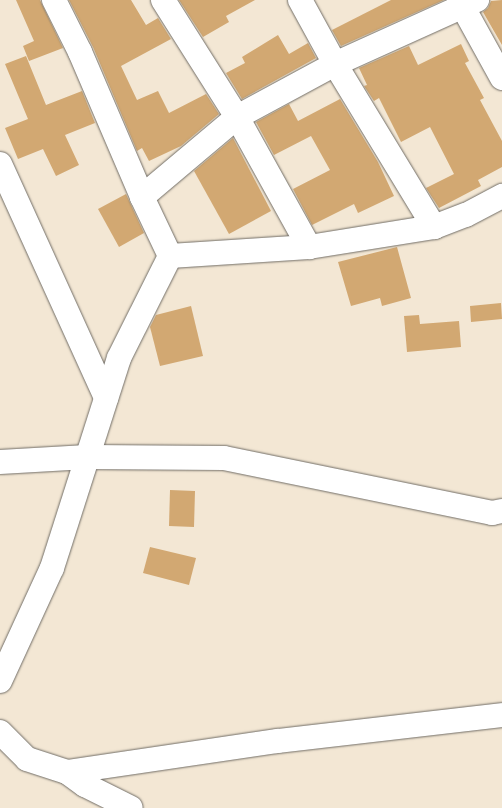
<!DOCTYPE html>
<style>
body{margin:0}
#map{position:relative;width:502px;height:808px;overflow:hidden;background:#f3e7d4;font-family:Kalam,sans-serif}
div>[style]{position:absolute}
.building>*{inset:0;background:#d2a872}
.roads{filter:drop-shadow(0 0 1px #716d66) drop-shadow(0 0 1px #716d66)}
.street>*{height:24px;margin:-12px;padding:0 12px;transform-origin:12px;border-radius:12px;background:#fff}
span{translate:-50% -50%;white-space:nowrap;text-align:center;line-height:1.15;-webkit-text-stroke:4.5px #f6f6f2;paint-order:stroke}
</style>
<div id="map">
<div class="building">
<i style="clip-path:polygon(16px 0,40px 0,63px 48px,29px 61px,23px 46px,34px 41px)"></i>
<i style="clip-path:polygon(69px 0,131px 0,146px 25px,158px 18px,171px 39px,121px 66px,137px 100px,158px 91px,169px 113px,206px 94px,219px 114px,181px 146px,149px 161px,142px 148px,137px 151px,93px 47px)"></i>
<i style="clip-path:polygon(179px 0,255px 0,226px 16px,229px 22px,203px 37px)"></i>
<i style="clip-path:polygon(391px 0,444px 0,341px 46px,332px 30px)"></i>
<i style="clip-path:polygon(502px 0,502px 45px,483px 12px,488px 8px,491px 1px)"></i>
<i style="clip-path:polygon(278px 35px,289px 54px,308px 43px,316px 58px,242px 99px,226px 73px,245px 63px,242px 57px)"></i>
<i style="clip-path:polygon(461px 44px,469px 61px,465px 63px,484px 98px,480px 100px,502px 141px,502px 167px,478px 180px,481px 186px,439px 208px,426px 188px,454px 174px,430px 127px,401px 142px,379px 98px,374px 101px,364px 86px,367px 85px,359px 68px,409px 46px,418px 65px)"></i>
<i style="clip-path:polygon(26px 56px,46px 105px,82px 91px,95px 123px,65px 135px,79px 165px,56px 176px,43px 149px,18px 159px,5px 128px,28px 119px,5px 64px)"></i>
<i style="clip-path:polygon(340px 99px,378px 162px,394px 196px,358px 213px,354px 204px,312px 225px,293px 189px,330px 170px,311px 136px,274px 155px,256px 122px,289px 104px,298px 121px)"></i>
<i style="clip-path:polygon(233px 138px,271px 211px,229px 234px,194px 171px)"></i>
<i style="clip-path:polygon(126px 194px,144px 233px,119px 247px,98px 209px)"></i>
<i style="clip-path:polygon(397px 247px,411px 298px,382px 306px,380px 298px,351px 306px,338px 262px)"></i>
<i style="clip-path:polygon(501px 303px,502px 319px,471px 322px,470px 306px)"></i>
<i style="clip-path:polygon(191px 306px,203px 356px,160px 366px,150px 327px,156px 315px)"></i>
<i style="clip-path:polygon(419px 315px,420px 324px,459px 321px,461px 347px,407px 352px,404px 316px)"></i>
<i style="clip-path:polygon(170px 490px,195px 491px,194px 527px,169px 526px)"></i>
<i style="clip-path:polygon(150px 547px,196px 558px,189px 585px,143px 573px)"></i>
</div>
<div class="roads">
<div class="street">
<i style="left:54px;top:0;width:58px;rotate:63.4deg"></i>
<i style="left:80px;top:52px;width:158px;rotate:66.8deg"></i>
<i style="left:142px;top:197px;width:65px;rotate:64.6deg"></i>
<i style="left:163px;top:0;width:138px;rotate:57.7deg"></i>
<i style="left:237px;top:117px;width:149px;rotate:61deg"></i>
<i style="left:300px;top:0;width:73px;rotate:61.3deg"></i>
<i style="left:335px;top:64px;width:191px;rotate:58.7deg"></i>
<i style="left:459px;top:0;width:89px;rotate:61.1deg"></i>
<i style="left:0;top:164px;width:257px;rotate:65.6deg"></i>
<i style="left:142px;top:197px;width:124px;rotate:-40.1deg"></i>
<i style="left:237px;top:117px;width:111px;rotate:-28.4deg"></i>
<i style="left:335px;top:64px;width:156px;rotate:-24.3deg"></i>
<i style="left:170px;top:256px;width:139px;rotate:-3.7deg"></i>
<i style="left:309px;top:247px;width:127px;rotate:-9.1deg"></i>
<i style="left:434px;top:227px;width:34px;rotate:-21deg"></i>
<i style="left:466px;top:215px;width:41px;rotate:-27.8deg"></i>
<i style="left:0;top:462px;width:87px;rotate:-3.3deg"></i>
<i style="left:87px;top:457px;width:137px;rotate:0.4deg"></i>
<i style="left:224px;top:458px;width:274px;rotate:11.6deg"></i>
<i style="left:492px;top:513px;width:10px;rotate:-11deg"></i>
<i style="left:0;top:681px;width:124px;rotate:-65.3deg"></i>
<i style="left:52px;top:568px;width:220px;rotate:-72.3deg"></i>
<i style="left:119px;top:358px;width:114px;rotate:-63.4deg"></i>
<i style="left:0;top:732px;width:38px;rotate:45deg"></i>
<i style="left:27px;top:759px;width:42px;rotate:18deg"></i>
<i style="left:67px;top:772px;width:213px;rotate:-8.4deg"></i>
<i style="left:278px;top:741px;width:226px;rotate:-6.6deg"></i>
<i style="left:67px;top:772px;width:22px;rotate:36deg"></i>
<i style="left:85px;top:785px;width:51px;rotate:26.6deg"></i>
</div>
</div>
</div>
